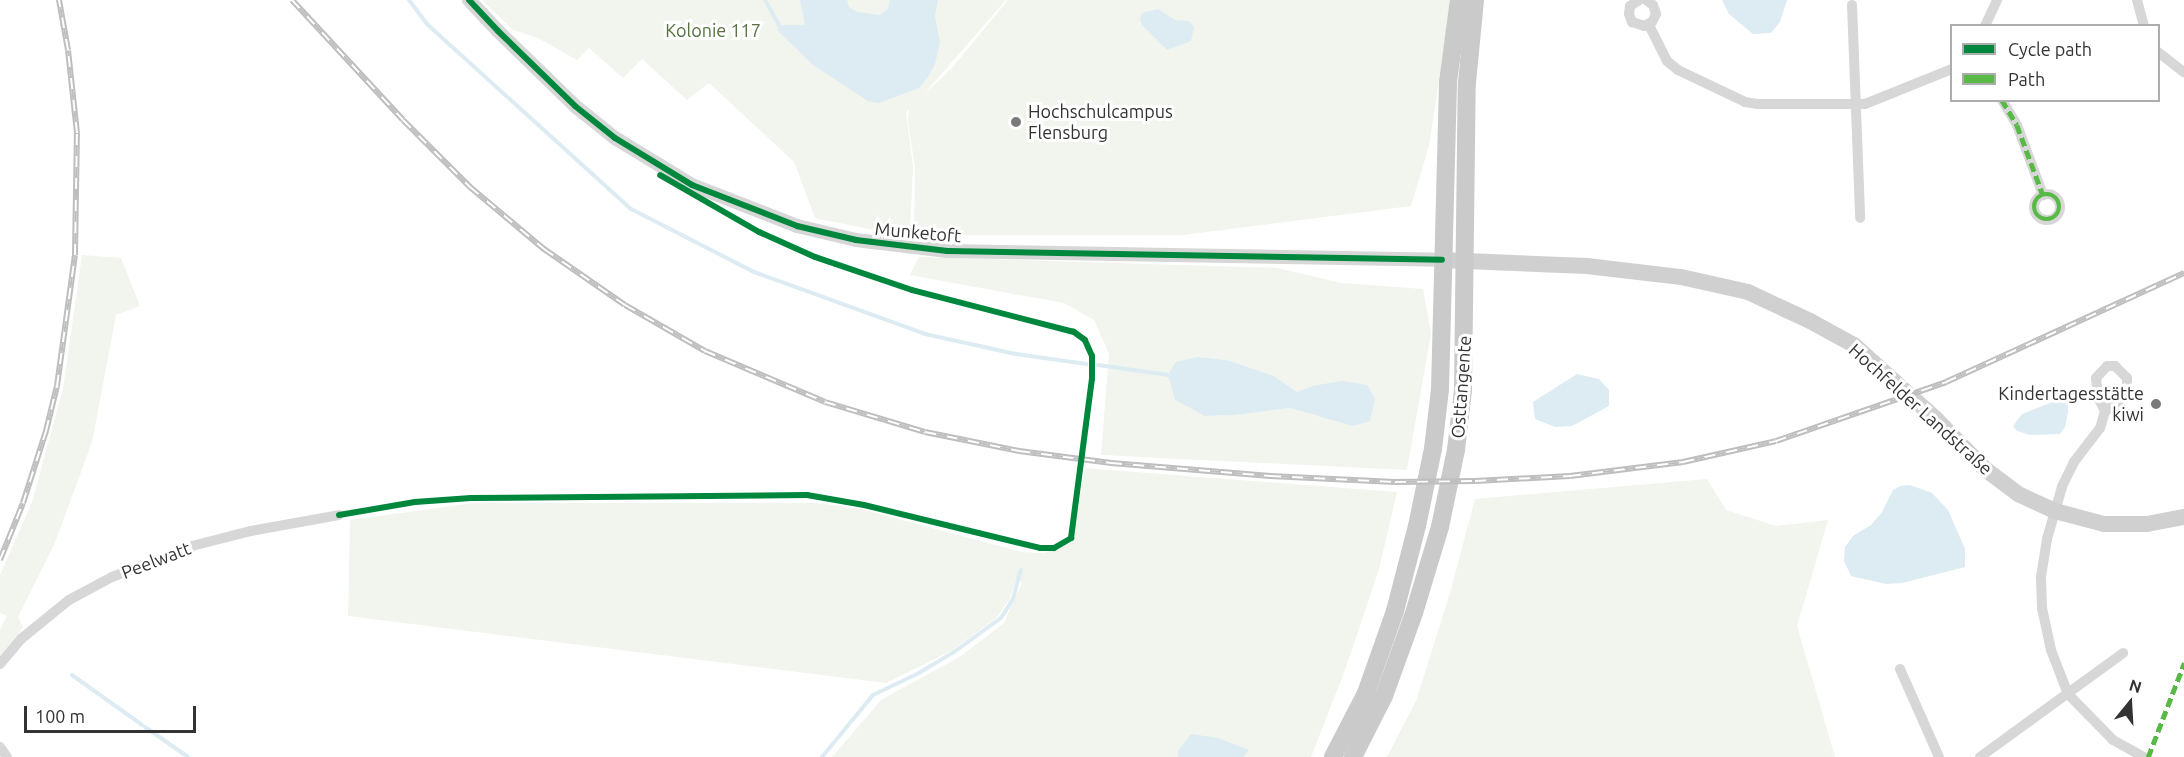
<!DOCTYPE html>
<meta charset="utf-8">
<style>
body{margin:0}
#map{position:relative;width:2184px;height:757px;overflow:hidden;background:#fff;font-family:Ubuntu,sans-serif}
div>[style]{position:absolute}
.green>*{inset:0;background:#f1f5ed}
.water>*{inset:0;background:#ddebf3}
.stream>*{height:4px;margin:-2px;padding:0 2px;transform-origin:2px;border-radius:2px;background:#ddebf3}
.minor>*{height:10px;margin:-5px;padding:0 5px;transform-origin:5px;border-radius:5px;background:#d7d7d7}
.minor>.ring{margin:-5px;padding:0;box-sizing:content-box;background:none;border:10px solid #d7d7d7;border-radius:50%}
.tertiary>*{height:14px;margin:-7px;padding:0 7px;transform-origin:7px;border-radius:7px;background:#d7d7d7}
.secondary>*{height:16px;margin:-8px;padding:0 8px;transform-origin:8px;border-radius:8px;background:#d0d0d0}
.primary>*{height:18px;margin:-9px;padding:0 9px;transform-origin:9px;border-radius:9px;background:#cacaca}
.rail>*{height:6px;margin-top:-3px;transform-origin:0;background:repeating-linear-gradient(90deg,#fff 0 11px,#bebebe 0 22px);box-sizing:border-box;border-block:2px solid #bebebe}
.quiet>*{height:4.5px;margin-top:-2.25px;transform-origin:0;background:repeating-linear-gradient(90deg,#58b947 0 9px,transparent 0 13.5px)}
.quiet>.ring{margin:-2.25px;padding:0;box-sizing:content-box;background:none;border:4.5px solid #58b947;border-radius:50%}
.cycleway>*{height:6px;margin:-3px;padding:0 3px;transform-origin:3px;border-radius:3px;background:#00873e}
.dots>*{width:16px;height:16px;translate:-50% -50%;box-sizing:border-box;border:3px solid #fff;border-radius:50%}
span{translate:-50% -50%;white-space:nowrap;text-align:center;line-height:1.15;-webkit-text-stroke:6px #fff;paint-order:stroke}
.park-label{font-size:18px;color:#56703f}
.poi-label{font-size:18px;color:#333}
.left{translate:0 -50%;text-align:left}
.right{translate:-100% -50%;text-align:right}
.street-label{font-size:18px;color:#333}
.legend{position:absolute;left:1950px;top:24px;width:210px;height:78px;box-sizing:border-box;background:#fff;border:2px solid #adadad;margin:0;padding:8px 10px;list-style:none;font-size:18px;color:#333}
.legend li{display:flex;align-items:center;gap:12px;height:30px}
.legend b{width:30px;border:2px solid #adadad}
.north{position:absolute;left:2100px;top:673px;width:60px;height:60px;-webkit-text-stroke:4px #fff;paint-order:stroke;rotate:18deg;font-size:16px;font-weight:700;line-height:24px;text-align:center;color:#333}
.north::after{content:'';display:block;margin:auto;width:21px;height:27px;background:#333;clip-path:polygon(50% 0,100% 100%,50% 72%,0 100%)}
.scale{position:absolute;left:24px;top:706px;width:172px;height:27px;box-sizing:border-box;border:3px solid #333;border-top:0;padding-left:8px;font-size:18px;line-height:21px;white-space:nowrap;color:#333;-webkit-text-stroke:4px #fff;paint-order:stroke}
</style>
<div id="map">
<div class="green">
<i style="clip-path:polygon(482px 0,1006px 0,924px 94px,952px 68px,1008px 0,1451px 0,1429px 146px,1411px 206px,1183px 235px,957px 235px,918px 230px,914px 228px,915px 168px,908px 122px,909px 109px,906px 113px,913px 167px,910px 230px,885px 232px,815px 218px,794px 162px,709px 83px,687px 100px,642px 59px,623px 78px,589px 48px,577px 60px,538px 38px,513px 30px)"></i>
<i style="clip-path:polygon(82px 255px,121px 258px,140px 306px,116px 315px,92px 442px,54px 545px,18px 617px,23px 628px,0 656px,0 630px,7px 616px,0 613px,0 575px,32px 502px,63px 389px)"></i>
<i style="clip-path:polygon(evenodd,919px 257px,1277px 268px,1341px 283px,1423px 289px,1431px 333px,1407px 470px,1101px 455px,1109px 354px,1094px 320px,1064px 303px,910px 275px,919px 257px,1198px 357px,1227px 360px,1274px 376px,1297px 392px,1312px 386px,1320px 417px,1290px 408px,1236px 415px,1205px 416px,1198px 357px)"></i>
<i style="clip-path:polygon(1085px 468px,1397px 492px,1379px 569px,1345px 670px,1311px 757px,832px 757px,881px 700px,961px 656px,1004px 623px,1022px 582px,1016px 580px,1009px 600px,996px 618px,951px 651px,886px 683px,348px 616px,350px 520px,474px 503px,817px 503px,861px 509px,1022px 552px,1044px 553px,1072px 542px)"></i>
<i style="clip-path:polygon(1707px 479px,1726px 510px,1776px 526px,1828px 520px,1797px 626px,1835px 757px,1387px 757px,1416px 701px,1450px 593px,1475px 499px)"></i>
</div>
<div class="water">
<i style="clip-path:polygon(800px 0,847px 0,849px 7px,857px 12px,880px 15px,888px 9px,890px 0,938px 0,935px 16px,940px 42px,935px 64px,928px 77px,919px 88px,879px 103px,868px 101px,813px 65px,777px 30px,783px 25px,805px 25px)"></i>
<i style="clip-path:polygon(1722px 0,1787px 0,1780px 22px,1771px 33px,1753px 34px,1729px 14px)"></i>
<i style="clip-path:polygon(1158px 9px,1175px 20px,1189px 21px,1194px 27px,1191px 41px,1167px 50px,1142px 25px,1140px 19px,1142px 13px)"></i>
<i style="clip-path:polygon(1198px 357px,1227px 360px,1274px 376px,1297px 392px,1312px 386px,1342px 381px,1367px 385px,1375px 398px,1370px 421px,1353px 426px,1290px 408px,1236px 415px,1205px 416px,1175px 400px,1168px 375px,1176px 362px)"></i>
<i style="clip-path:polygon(1577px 374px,1599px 379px,1609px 390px,1609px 406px,1572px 426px,1555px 427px,1535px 419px,1533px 402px)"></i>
<i style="clip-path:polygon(2063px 398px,2068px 403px,2068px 412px,2065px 427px,2060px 434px,2030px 435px,2017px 431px,2013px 426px,2022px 414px)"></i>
<i style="clip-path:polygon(1910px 485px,1932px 493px,1948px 510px,1965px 549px,1965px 567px,1902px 583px,1886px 584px,1851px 576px,1844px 561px,1845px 547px,1853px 536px,1871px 525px,1882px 512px,1893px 490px,1900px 486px)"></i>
<i style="clip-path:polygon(1191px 734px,1218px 738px,1249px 750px,1243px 757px,1178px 757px,1178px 751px)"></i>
</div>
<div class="stream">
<i style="left:409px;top:0;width:31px;rotate:53deg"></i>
<i style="left:428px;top:25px;width:274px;rotate:42.2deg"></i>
<i style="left:631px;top:209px;width:138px;rotate:27.1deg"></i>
<i style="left:754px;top:272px;width:182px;rotate:19.9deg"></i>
<i style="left:925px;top:334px;width:93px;rotate:12.4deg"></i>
<i style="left:1016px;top:354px;width:71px;rotate:8.1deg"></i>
<i style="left:765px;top:0;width:31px;rotate:61deg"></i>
<i style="left:1098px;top:365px;width:71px;rotate:8.1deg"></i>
<i style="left:72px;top:675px;width:86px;rotate:35.5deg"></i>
<i style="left:145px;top:727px;width:52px;rotate:34.9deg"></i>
<i style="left:822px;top:757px;width:80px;rotate:-50.6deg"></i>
<i style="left:873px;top:695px;width:51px;rotate:-25.6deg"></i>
<i style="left:919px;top:673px;width:41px;rotate:-31deg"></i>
<i style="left:954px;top:652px;width:58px;rotate:-35.9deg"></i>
<i style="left:1001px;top:618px;width:22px;rotate:-58deg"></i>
<i style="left:1013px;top:599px;width:30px;rotate:-75deg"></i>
</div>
<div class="minor">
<i style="left:1639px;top:0;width:11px;rotate:146deg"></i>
<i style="left:1630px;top:6px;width:8px;rotate:97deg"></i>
<i style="left:1629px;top:14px;width:9px;rotate:69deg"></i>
<i style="left:1632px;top:22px;width:13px;rotate:18deg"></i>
<i style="left:1644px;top:26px;width:9px;rotate:-27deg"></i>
<i style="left:1652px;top:22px;width:9px;rotate:-63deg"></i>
<i style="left:1656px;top:14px;width:9px;rotate:-108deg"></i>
<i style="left:1653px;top:5px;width:9px;rotate:-144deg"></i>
<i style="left:2137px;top:0;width:27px;rotate:75deg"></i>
<i style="left:1852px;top:5px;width:213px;rotate:87.8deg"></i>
<i style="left:1649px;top:25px;width:40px;rotate:63.4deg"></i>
<i style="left:1667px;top:61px;width:14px;rotate:39deg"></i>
<i style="left:1678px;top:70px;width:74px;rotate:25.5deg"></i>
<i style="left:1745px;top:102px;width:12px;rotate:9deg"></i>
<i style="left:1757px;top:104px;width:108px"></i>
<i style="left:1865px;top:104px;width:94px;rotate:-21.9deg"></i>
<i style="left:1985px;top:26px;width:29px;rotate:-65deg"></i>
<i style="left:2158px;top:52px;width:33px;rotate:38deg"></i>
<i style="left:2002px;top:100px;width:29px;rotate:59deg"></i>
<i style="left:2017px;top:125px;width:75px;rotate:69.6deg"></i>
<i class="ring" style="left:2034px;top:194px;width:16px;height:16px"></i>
<i style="left:2105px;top:411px;width:16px;rotate:-117deg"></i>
<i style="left:2098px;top:397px;width:19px;rotate:-96deg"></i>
<i style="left:2096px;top:378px;width:16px;rotate:-47deg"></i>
<i style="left:2107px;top:366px;width:8px"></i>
<i style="left:2115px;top:366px;width:17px;rotate:45deg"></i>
<i style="left:2127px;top:378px;width:7px;rotate:90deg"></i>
<i style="left:2127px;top:385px;width:18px;rotate:117deg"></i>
<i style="left:2119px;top:401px;width:17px;rotate:144deg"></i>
<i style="left:2105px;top:411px;width:18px;rotate:106deg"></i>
<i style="left:2100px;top:428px;width:43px;rotate:127.4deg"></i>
<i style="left:2074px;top:462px;width:28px;rotate:116deg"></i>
<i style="left:2062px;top:487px;width:54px;rotate:106.1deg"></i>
<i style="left:2047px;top:539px;width:39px;rotate:99deg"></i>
<i style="left:2041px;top:578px;width:30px;rotate:88deg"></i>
<i style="left:2042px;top:608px;width:43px;rotate:77.9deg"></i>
<i style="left:2051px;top:650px;width:47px;rotate:68.9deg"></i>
<i style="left:2068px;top:694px;width:64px;rotate:45.6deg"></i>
<i style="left:2113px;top:740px;width:35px;rotate:29deg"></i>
<i style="left:0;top:664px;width:33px;rotate:-50deg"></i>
<i style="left:21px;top:639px;width:62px;rotate:-39.1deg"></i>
<i style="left:69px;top:600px;width:49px;rotate:-28.1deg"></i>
<i style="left:112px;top:577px;width:86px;rotate:-21.2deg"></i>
<i style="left:192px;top:546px;width:61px;rotate:-14.3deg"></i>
<i style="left:251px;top:531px;width:89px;rotate:-10.3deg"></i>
<i style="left:1900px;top:669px;width:96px;rotate:66.1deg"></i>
<i style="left:0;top:747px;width:12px;rotate:55deg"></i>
<i style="left:1980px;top:757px;width:177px;rotate:-36deg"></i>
</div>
<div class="tertiary">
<i style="left:469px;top:0;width:42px;rotate:46.9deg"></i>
<i style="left:498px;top:31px;width:107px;rotate:44.2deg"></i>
<i style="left:575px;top:106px;width:51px;rotate:38.7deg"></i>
<i style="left:615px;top:138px;width:90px;rotate:31.4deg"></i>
<i style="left:692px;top:185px;width:113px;rotate:21.3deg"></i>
<i style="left:797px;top:226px;width:61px;rotate:13.3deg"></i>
<i style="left:856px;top:240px;width:92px;rotate:6.9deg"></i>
<i style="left:947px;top:251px;width:495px;rotate:1deg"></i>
</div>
<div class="secondary">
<i style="left:1442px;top:260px;width:145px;rotate:2.4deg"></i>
<i style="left:1587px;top:266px;width:95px;rotate:6.7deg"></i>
<i style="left:1681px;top:277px;width:69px;rotate:12.6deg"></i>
<i style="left:1748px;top:292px;width:68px;rotate:25.1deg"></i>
<i style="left:1810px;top:321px;width:50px;rotate:28.6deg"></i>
<i style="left:1854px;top:345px;width:110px;rotate:42.1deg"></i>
<i style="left:1936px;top:419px;width:70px;rotate:45.6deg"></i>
<i style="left:1985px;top:469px;width:41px;rotate:37.1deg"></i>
<i style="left:2018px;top:494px;width:41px;rotate:24.7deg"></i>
<i style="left:2055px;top:511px;width:51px;rotate:14.9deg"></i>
<i style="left:2104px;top:524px;width:43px"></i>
<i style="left:2147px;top:524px;width:38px;rotate:-11deg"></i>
</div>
<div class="primary">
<i style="left:1333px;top:757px;width:72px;rotate:-62.7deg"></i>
<i style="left:1366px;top:693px;width:87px;rotate:-70.5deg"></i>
<i style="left:1395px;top:611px;width:88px;rotate:-75.5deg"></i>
<i style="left:1417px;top:526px;width:79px;rotate:-78.3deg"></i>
<i style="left:1433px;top:449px;width:60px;rotate:-83.3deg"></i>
<i style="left:1440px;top:389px;width:307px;rotate:-88.5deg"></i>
<i style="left:1448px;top:82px;width:83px;rotate:-82.4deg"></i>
<i style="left:1353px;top:757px;width:68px;rotate:-63.1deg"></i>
<i style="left:1384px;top:696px;width:88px;rotate:-70.1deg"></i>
<i style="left:1414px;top:613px;width:90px;rotate:-73.2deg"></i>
<i style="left:1440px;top:527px;width:79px;rotate:-78.3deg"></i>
<i style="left:1456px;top:450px;width:60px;rotate:-83.3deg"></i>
<i style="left:1463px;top:390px;width:307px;rotate:-89.3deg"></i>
<i style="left:1467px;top:83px;width:83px;rotate:-84.5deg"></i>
</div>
<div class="rail">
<i style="left:292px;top:0;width:163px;rotate:47.2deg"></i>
<i style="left:403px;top:120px;width:95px;rotate:45deg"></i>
<i style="left:470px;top:187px;width:97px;rotate:40deg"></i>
<i style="left:544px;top:249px;width:98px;rotate:34.7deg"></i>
<i style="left:625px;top:305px;width:92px;rotate:29.9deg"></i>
<i style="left:705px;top:351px;width:130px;rotate:23deg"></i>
<i style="left:825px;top:402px;width:104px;rotate:16.7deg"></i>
<i style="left:925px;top:432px;width:96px;rotate:11.4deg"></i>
<i style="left:1019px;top:451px;width:93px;rotate:7.4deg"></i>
<i style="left:1111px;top:463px;width:160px;rotate:4.7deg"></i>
<i style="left:1270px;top:476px;width:125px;rotate:2.7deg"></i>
<i style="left:1395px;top:482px;width:80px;rotate:-0.7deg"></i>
<i style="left:1475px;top:481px;width:95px;rotate:-3deg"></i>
<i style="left:1570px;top:476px;width:114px;rotate:-7.1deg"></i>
<i style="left:1683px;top:462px;width:95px;rotate:-12.7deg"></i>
<i style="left:1776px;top:441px;width:180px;rotate:-19.1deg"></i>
<i style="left:1946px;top:382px;width:262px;rotate:-24.6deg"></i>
<i style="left:0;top:560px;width:61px;rotate:-68deg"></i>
<i style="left:23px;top:503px;width:76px;rotate:-72.3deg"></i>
<i style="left:46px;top:431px;width:46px;rotate:-76.3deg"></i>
<i style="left:57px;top:386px;width:132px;rotate:-82.2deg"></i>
<i style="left:75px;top:255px;width:122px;rotate:-89.1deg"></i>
<i style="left:77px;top:133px;width:83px;rotate:-96.2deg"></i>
<i style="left:68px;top:50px;width:51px;rotate:-100.2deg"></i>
</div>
<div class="quiet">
<i style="left:2002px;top:100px;width:29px;rotate:59deg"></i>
<i style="left:2017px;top:125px;width:75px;rotate:69.6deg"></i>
<i class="ring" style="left:2034px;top:194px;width:21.5px;height:21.5px"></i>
<i style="left:2148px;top:757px;width:101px;rotate:-69deg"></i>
</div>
<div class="cycleway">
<i style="left:469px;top:0;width:42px;rotate:46.9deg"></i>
<i style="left:498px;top:31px;width:107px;rotate:44.2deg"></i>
<i style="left:575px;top:106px;width:51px;rotate:38.7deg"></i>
<i style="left:615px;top:138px;width:90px;rotate:31.4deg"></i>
<i style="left:692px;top:185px;width:113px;rotate:21.3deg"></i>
<i style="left:797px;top:226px;width:61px;rotate:13.3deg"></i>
<i style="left:856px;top:240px;width:92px;rotate:6.9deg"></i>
<i style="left:947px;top:251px;width:495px;rotate:1deg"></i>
<i style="left:339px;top:515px;width:77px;rotate:-9.7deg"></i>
<i style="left:415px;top:502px;width:56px;rotate:-4.1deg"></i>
<i style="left:471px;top:498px;width:336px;rotate:-0.5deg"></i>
<i style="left:807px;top:495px;width:58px;rotate:10deg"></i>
<i style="left:864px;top:505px;width:181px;rotate:13.7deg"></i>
<i style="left:1040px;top:548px;width:14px"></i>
<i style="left:1054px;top:548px;width:20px;rotate:-30deg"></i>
<i style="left:1071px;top:538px;width:160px;rotate:-82.5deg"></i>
<i style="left:1092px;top:379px;width:23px;rotate:-90deg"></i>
<i style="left:1092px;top:356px;width:17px;rotate:-114deg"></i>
<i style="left:1085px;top:340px;width:14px;rotate:-144deg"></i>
<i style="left:1074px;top:332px;width:167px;rotate:-165.5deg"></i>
<i style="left:912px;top:290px;width:102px;rotate:-161.2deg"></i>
<i style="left:815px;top:257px;width:61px;rotate:-155.9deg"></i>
<i style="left:759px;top:232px;width:114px;rotate:-150.1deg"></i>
</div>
<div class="dots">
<i style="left:1016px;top:122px;background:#7a7a7a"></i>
<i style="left:2156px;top:404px;background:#7a7a7a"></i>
</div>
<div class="park-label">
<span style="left:713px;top:30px">Kolonie 117</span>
</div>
<div class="poi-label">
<span class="left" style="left:1028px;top:122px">Hochschulcampus<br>Flensburg</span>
<span class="right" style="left:2144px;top:404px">Kindertagesstätte<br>kiwi</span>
</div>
<div class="street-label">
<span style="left:918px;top:232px;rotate:5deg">Munketoft</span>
<span style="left:1461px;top:387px;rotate:-86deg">Osttangente</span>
<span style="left:1921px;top:409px;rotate:42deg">Hochfelder Landstraße</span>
<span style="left:156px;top:560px;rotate:-21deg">Peelwatt</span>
</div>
<ul class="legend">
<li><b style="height:8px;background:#00873e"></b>Cycle path</li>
<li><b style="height:8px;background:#58b947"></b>Path</li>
</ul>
<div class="north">N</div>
<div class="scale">100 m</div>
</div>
